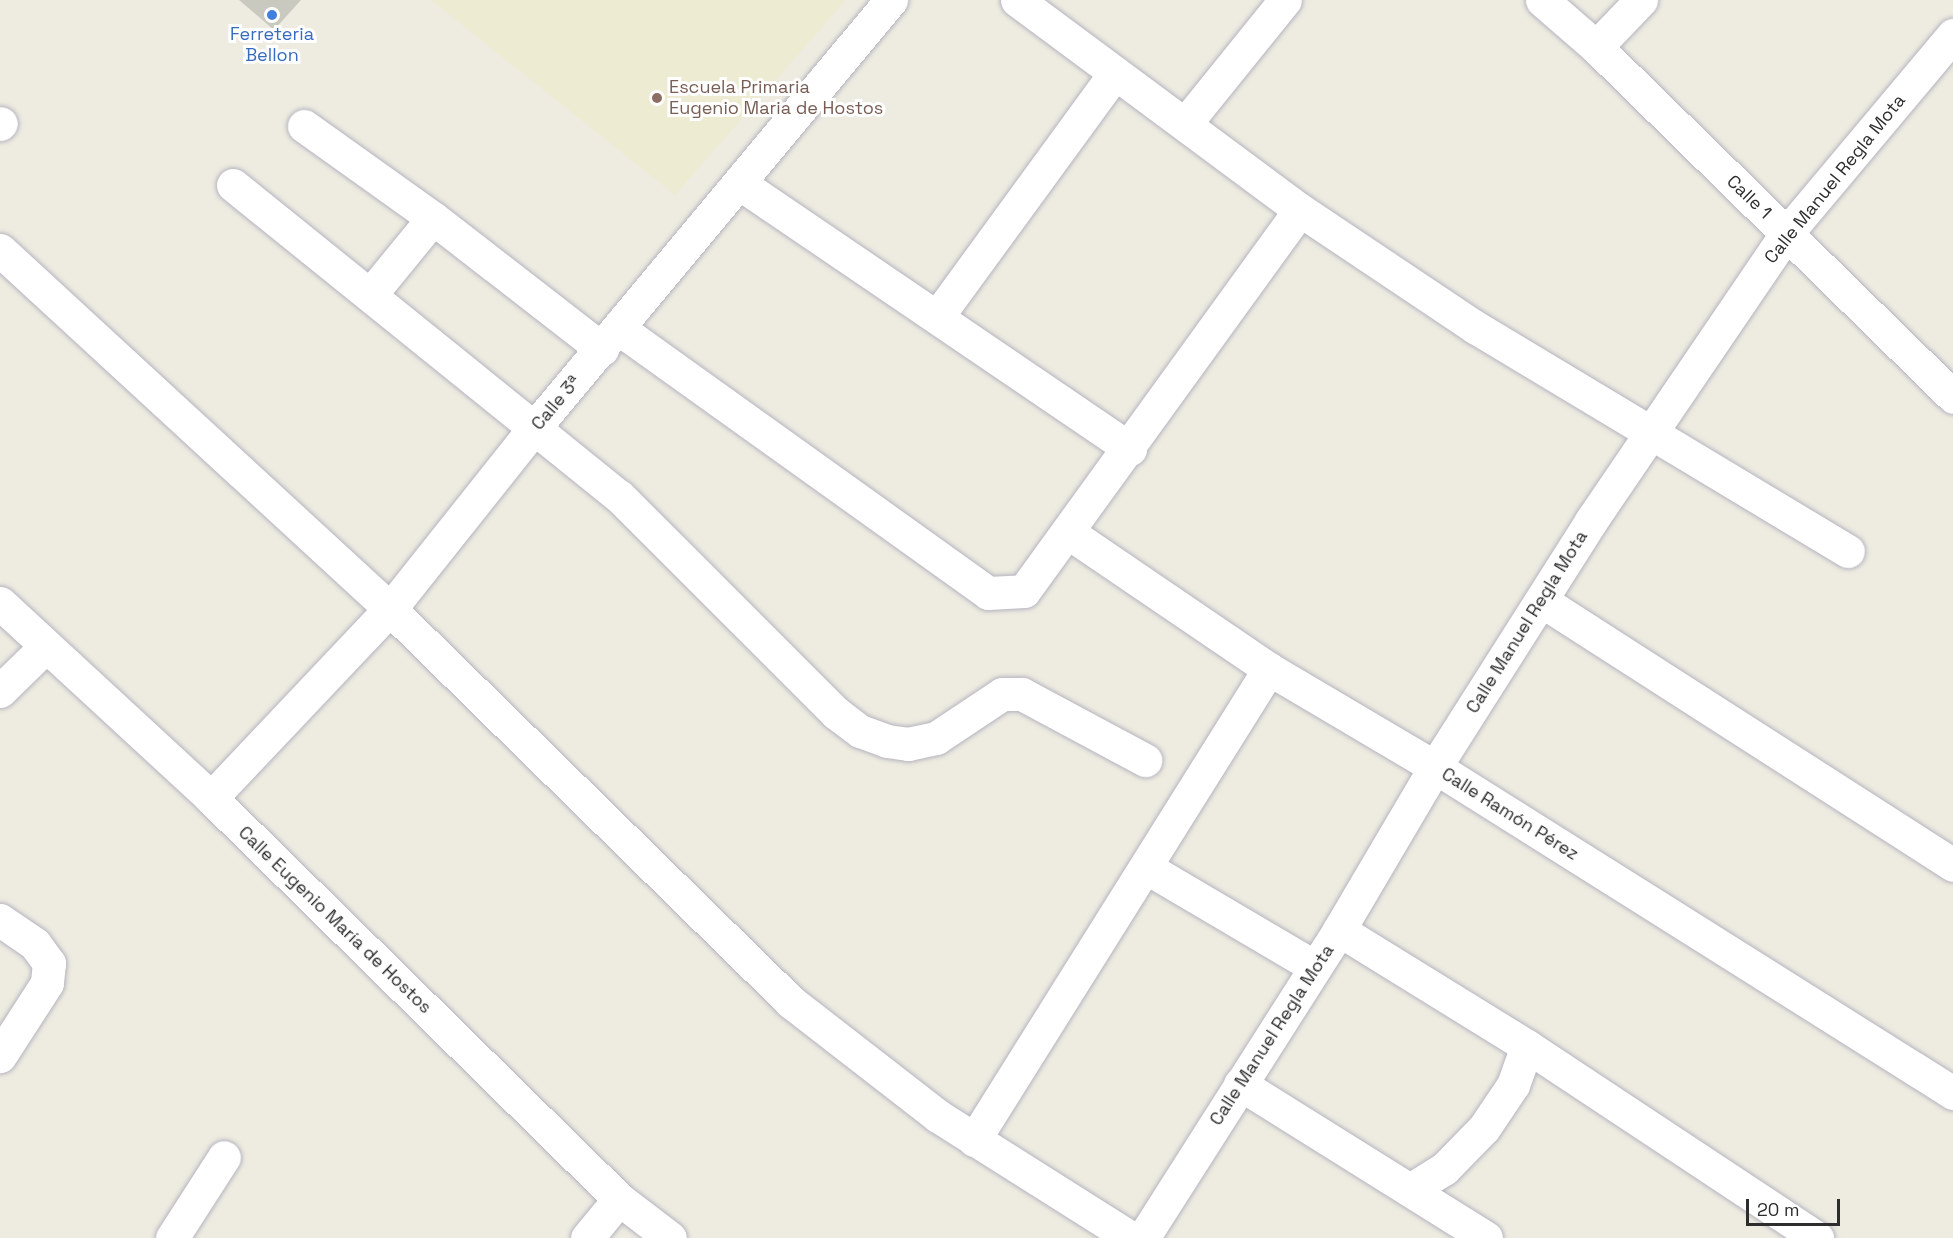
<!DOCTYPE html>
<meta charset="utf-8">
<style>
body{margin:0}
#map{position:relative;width:1953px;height:1238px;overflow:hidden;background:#eeebe1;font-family:"Space Grotesk",sans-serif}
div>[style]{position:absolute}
.education>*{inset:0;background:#edebd2}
.building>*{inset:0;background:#cac9bf}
.roads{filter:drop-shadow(0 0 2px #b5b4bf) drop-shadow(0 0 2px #b5b4bf)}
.street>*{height:33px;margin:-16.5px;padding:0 16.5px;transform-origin:16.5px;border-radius:16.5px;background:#fff}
.dots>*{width:16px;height:16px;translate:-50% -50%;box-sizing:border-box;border:3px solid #fff;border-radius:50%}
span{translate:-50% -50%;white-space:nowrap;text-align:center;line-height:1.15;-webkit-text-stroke:6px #fff;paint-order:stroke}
.shop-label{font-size:18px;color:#366cbe}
.education-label{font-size:18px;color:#785e54}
.left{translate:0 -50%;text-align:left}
.street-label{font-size:18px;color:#2d2d2d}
.scale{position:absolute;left:1746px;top:1199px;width:94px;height:27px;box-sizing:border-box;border:3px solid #2d2d2d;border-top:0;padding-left:8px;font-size:18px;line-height:21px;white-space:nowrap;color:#2d2d2d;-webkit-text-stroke:4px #fff;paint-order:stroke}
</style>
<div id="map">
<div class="education">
<i style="clip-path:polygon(431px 0,846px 0,675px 195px)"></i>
</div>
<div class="building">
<i style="clip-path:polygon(239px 0,301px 0,274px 30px)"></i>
</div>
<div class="roads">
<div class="street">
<i style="left:1017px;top:0;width:352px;rotate:36.6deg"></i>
<i style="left:1300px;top:210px;width:211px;rotate:33.8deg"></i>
<i style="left:1475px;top:327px;width:435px;rotate:31deg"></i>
<i style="left:1542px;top:0;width:72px;rotate:41deg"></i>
<i style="left:1596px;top:47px;width:500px;rotate:44.4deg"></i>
<i style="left:1596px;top:47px;width:65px;rotate:-46.2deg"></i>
<i style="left:0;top:124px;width:1px;rotate:-45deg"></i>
<i style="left:1185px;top:124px;width:159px;rotate:-51.1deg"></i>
<i style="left:304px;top:126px;width:158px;rotate:35.5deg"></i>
<i style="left:433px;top:218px;width:214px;rotate:37.8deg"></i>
<i style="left:739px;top:183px;width:473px;rotate:34.2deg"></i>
<i style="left:233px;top:185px;width:496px;rotate:38.9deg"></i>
<i style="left:619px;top:496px;width:307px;rotate:45deg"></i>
<i style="left:836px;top:713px;width:30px;rotate:37deg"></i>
<i style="left:860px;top:731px;width:29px;rotate:20deg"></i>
<i style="left:887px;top:741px;width:21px;rotate:8deg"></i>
<i style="left:908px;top:744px;width:29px;rotate:-12deg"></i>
<i style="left:936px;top:738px;width:79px;rotate:-33.7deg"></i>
<i style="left:1002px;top:694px;width:20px"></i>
<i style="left:1022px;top:694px;width:140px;rotate:28.2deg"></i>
<i style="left:0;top:250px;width:530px;rotate:42.63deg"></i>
<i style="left:390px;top:609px;width:561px;rotate:44.42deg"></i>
<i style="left:791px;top:1002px;width:186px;rotate:37.8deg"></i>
<i style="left:938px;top:1116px;width:228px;rotate:32.3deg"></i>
<i style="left:370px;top:295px;width:99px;rotate:-50.7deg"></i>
<i style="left:937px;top:317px;width:302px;rotate:-53.9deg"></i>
<i style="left:618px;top:328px;width:455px;rotate:35.6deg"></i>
<i style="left:988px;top:593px;width:36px;rotate:-3deg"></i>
<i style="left:1024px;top:591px;width:470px;rotate:-54.1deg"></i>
<i style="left:1069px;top:533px;width:242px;rotate:34.2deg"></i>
<i style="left:1269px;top:669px;width:193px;rotate:30.6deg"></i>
<i style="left:1435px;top:767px;width:612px;rotate:32.18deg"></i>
<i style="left:1542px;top:601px;width:488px;rotate:32.7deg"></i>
<i style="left:0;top:603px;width:287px;rotate:42.7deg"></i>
<i style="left:211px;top:798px;width:572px;rotate:44.5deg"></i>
<i style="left:619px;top:1199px;width:64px;rotate:37.4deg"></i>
<i style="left:0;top:691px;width:64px;rotate:-44.4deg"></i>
<i style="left:211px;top:798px;width:260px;rotate:-46.6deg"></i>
<i style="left:390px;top:609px;width:233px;rotate:-51.5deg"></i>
<i style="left:535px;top:427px;width:556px;rotate:-50.18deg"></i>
<i style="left:1147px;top:868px;width:195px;rotate:30.5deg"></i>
<i style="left:0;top:920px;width:42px;rotate:34.4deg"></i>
<i style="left:35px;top:944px;width:24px;rotate:54deg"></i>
<i style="left:49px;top:963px;width:20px;rotate:96deg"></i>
<i style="left:47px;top:983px;width:87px;rotate:122.8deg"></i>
<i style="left:1339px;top:930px;width:221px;rotate:31.7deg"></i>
<i style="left:1527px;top:1046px;width:348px;rotate:33.5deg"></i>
<i style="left:1240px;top:1084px;width:290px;rotate:32deg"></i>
<i style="left:974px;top:1140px;width:556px;rotate:-57.94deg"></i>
<i style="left:1410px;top:1190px;width:40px;rotate:-32deg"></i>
<i style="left:1444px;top:1169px;width:57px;rotate:-45.7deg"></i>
<i style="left:1484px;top:1128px;width:52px;rotate:-56deg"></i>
<i style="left:1513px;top:1085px;width:41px;rotate:-70.3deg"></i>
<i style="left:172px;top:1238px;width:96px;rotate:-57.3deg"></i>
<i style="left:587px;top:1238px;width:50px;rotate:-50.6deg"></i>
<i style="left:1143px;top:1238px;width:365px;rotate:-57.5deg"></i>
<i style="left:1339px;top:930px;width:189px;rotate:-59.5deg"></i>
<i style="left:1435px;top:767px;width:291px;rotate:-57.6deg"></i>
<i style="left:1591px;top:521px;width:347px;rotate:-55.8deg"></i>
<i style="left:1786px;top:234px;width:260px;rotate:-50deg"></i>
</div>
</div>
<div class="dots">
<i style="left:272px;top:15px;background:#3f7fe0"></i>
<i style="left:657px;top:98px;background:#8d6e63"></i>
</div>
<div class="shop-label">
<span style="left:272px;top:45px">Ferreteria<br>Bellon</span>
</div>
<div class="education-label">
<span class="left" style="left:669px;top:98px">Escuela Primaria<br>Eugenio Maria de Hostos</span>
</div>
<div class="street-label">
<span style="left:1835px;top:179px;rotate:-51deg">Calle Manuel Regla Mota</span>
<span style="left:1749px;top:197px;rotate:44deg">Calle 1</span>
<span style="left:556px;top:403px;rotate:-50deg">Calle 3ª</span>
<span style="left:1527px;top:622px;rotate:-58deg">Calle Manuel Regla Mota</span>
<span style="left:1510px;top:814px;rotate:32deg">Calle Ramón Pérez</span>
<span style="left:335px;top:920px;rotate:44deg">Calle Eugenio María de Hostos</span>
<span style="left:1272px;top:1035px;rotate:-57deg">Calle Manuel Regla Mota</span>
</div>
<div class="scale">20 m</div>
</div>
